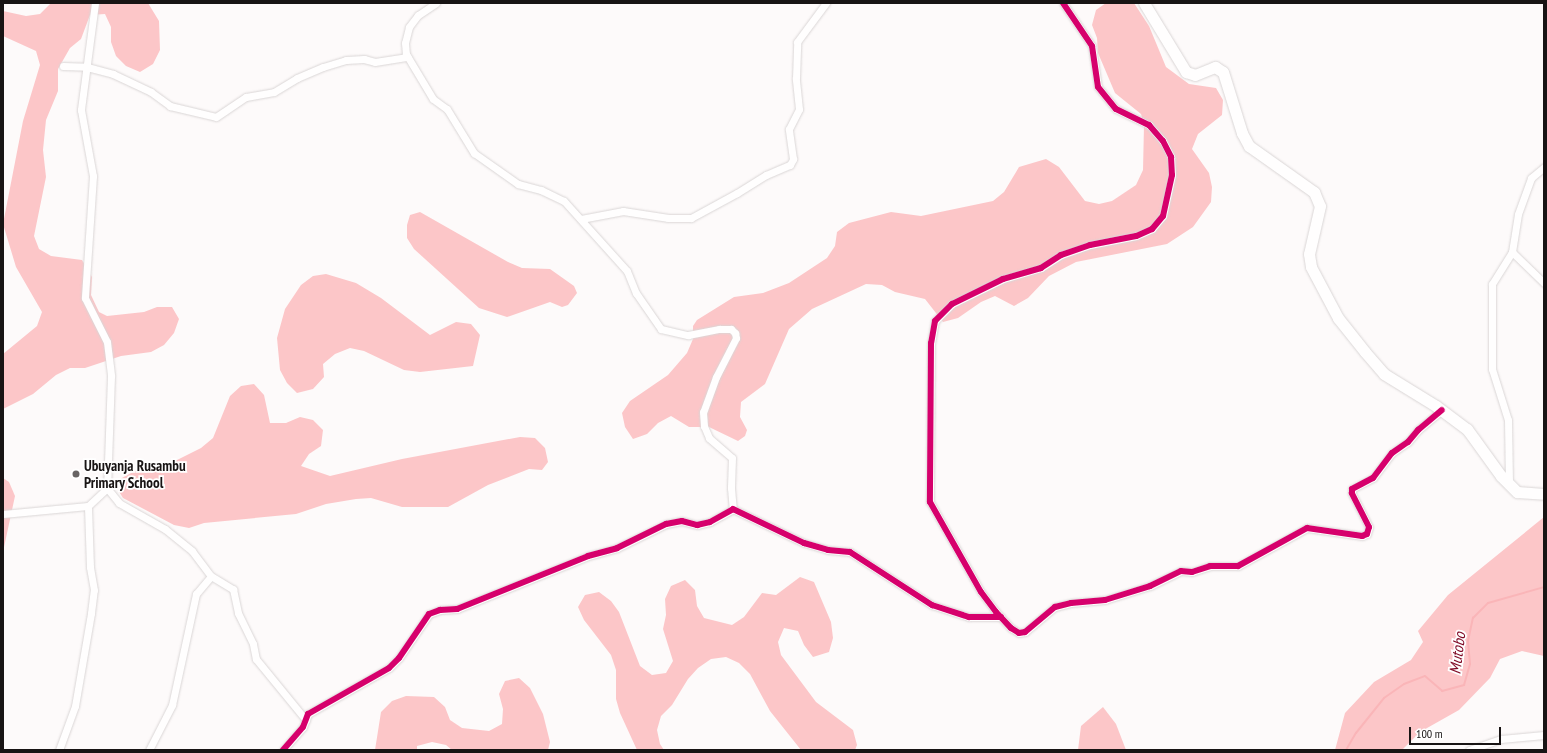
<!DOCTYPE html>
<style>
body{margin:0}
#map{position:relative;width:1547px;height:753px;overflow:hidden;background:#fdfafa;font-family:"PT Sans Narrow",sans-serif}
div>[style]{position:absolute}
.forest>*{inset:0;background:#fcc6c8}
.stream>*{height:2px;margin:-1px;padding:0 1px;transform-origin:1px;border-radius:1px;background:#fab5b8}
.roads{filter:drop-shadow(0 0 1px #dad6d6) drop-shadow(0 0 1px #dad6d6)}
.minor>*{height:7px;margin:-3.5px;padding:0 3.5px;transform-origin:3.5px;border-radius:3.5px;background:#fffefe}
.primary>*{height:11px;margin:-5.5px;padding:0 5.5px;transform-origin:5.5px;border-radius:5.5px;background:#fffefe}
.cycleway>*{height:6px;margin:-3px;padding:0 3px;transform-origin:3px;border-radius:3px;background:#d6006c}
.dots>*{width:11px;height:11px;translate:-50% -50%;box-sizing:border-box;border:2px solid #fff;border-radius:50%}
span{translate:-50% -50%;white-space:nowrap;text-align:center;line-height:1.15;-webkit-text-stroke:3.5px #fff;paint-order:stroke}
.poi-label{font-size:15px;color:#181414;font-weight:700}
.left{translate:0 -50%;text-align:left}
.water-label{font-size:16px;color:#7f0925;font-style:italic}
.frame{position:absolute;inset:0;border:4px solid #181414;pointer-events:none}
.scale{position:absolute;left:1409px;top:727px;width:92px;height:18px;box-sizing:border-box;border:2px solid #181414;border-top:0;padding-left:5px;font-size:12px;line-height:14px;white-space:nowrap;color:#181414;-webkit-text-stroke:3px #fff;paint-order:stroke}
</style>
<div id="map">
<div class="forest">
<i style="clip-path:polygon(51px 3px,148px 3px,159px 21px,160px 50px,153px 64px,140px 72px,126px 66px,116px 56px,111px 42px,111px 27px,105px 14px,90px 15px,81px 39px,70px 48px,58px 69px,58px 91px,46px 120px,43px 150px,46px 177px,34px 236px,39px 249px,51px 256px,82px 260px,92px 277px,91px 295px,99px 312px,107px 316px,144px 312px,157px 307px,172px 307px,179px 319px,174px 333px,164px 345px,151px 352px,121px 356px,85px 368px,70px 368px,56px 375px,33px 394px,3px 409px,3px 354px,37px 326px,42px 312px,16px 267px,3px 224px,23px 121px,40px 65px,36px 51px,3px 36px,3px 11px,26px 16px,40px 14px)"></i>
<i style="clip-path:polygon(1106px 3px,1134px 3px,1149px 26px,1166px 67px,1189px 84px,1216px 88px,1223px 100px,1222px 115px,1198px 134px,1192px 149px,1209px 173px,1212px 187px,1211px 202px,1193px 227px,1167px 244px,1076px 262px,1049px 276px,1028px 298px,1014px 306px,995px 296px,981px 302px,958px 318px,943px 322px,925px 299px,895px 292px,882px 285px,866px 284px,812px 309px,789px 329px,765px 384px,741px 402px,740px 417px,747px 430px,745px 436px,738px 441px,709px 427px,689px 427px,671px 416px,658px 423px,647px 434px,633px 439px,625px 427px,622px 413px,630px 401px,668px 375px,687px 353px,693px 339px,693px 326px,697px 320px,734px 297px,763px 293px,789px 283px,827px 258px,835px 246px,837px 232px,849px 223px,891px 212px,921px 216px,993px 201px,1004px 192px,1019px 167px,1046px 159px,1059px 167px,1085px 201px,1099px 204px,1112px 201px,1136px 185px,1143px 170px,1144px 125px,1141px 114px,1115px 93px,1098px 53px,1097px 38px,1092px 25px,1096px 10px)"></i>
<i style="clip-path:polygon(420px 212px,508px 262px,522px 268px,550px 269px,574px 286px,577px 293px,568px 305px,562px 307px,550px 302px,507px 317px,479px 308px,414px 249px,407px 238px,407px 225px,410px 215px)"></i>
<i style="clip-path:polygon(326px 274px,356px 283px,381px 298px,430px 335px,456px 322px,471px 324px,480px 335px,473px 366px,420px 372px,404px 370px,364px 351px,350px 348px,335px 354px,323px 364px,324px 377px,313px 389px,297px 393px,287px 383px,280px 370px,277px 338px,285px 309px,301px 285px,313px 276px)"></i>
<i style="clip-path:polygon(254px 384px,264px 395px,270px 423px,286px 423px,300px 417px,313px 420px,323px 430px,321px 446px,309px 454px,301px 466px,330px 476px,402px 459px,520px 437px,535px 438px,545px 448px,548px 462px,542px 470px,529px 469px,488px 485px,448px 507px,402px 507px,371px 498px,356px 499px,326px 504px,296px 514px,204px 523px,189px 528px,174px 525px,123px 498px,116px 487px,120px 479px,133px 472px,175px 461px,201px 448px,213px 438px,230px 396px,241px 386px)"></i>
<i style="clip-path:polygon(3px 478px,9px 482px,15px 496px,3px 552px)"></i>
<i style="clip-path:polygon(1544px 517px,1544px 656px,1522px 651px,1500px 659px,1490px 678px,1459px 710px,1420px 732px,1402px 750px,1335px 750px,1345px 713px,1374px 682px,1411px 660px,1423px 642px,1418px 631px,1448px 595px)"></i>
<i style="clip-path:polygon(800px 577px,814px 582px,831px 622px,833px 638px,829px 652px,813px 657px,804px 645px,798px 631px,784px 628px,778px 642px,781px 655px,816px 702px,853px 730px,857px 745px,855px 750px,801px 750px,770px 711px,750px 674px,739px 663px,726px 657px,711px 659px,698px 668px,688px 679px,672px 705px,661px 716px,657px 730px,660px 744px,664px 750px,637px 750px,620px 713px,616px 699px,616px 670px,611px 655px,584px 620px,578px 607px,585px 595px,599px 592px,611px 601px,619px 612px,640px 666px,652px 675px,666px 673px,673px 661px,663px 629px,666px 615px,665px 599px,671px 586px,685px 580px,695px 590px,697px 606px,704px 618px,732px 625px,744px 617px,762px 593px,776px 595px)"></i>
<i style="clip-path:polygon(519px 678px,530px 688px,543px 714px,550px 742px,548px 750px,452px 750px,446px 745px,432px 742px,417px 746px,417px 750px,375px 750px,381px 712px,392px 701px,406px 696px,434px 697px,445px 707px,450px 720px,462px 728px,489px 731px,502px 724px,503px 709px,499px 694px,505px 681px)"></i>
<i style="clip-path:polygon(1103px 707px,1116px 724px,1126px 750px,1078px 750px,1081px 726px)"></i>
</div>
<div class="stream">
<i style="left:1346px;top:750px;width:20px;rotate:-60deg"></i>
<i style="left:1356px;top:733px;width:45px;rotate:-51.3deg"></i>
<i style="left:1384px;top:698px;width:24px;rotate:-35deg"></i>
<i style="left:1404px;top:684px;width:22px;rotate:-21deg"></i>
<i style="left:1425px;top:676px;width:23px;rotate:41deg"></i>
<i style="left:1442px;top:691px;width:23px;rotate:-15deg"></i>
<i style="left:1464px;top:685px;width:22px;rotate:-74deg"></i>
<i style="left:1470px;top:664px;width:23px;rotate:-95deg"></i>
<i style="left:1468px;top:641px;width:24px;rotate:-78deg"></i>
<i style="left:1473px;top:618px;width:21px;rotate:-45deg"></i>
<i style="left:1488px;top:603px;width:58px;rotate:-15.9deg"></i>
</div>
<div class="roads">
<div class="minor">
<i style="left:95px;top:3px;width:108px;rotate:97.5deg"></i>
<i style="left:81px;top:110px;width:67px;rotate:79.7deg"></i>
<i style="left:93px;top:176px;width:122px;rotate:93.8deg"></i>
<i style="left:85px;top:298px;width:49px;rotate:63.4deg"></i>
<i style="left:107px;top:342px;width:34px;rotate:83deg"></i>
<i style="left:111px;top:376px;width:112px;rotate:92deg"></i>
<i style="left:107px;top:488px;width:19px;rotate:51deg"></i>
<i style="left:119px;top:503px;width:53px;rotate:29.5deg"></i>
<i style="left:165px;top:529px;width:35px;rotate:39deg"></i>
<i style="left:192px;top:551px;width:31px;rotate:53deg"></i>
<i style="left:211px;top:576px;width:26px;rotate:31deg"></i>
<i style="left:233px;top:589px;width:25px;rotate:78deg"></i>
<i style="left:238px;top:613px;width:34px;rotate:64deg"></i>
<i style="left:253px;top:644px;width:15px;rotate:79deg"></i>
<i style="left:256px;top:659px;width:79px;rotate:50.7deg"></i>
<i style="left:436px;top:3px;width:22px;rotate:146deg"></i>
<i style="left:418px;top:15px;width:15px;rotate:127deg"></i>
<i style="left:409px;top:27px;width:16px;rotate:104deg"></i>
<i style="left:405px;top:43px;width:11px;rotate:85deg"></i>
<i style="left:406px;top:54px;width:52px;rotate:59deg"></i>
<i style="left:433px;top:99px;width:17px;rotate:36deg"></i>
<i style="left:447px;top:109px;width:52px;rotate:58.5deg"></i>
<i style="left:474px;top:153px;width:54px;rotate:35.2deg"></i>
<i style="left:518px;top:184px;width:24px;rotate:15deg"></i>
<i style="left:541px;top:190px;width:25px;rotate:26deg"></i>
<i style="left:564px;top:201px;width:94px;rotate:48deg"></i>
<i style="left:627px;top:271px;width:24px;rotate:68deg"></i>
<i style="left:636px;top:293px;width:44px;rotate:55.2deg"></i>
<i style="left:661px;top:329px;width:28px;rotate:13deg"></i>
<i style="left:688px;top:335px;width:32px;rotate:-11deg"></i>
<i style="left:719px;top:329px;width:12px"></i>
<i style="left:731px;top:329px;width:6px;rotate:45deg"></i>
<i style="left:735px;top:333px;width:5px;rotate:79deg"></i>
<i style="left:736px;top:338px;width:44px;rotate:117.1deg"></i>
<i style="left:716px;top:377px;width:37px;rotate:110deg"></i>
<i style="left:703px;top:412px;width:14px;rotate:86deg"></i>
<i style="left:704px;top:426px;width:13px;rotate:67deg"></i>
<i style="left:709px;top:438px;width:30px;rotate:41deg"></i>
<i style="left:732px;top:458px;width:30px;rotate:92deg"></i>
<i style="left:731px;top:488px;width:21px;rotate:85deg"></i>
<i style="left:1063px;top:3px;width:52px;rotate:56deg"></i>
<i style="left:1092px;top:46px;width:41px;rotate:81.7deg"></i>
<i style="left:1098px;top:87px;width:28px;rotate:51deg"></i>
<i style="left:1116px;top:109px;width:37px;rotate:26deg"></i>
<i style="left:1149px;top:125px;width:21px;rotate:49deg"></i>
<i style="left:1163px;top:141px;width:18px;rotate:63deg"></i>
<i style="left:1171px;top:157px;width:18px;rotate:87deg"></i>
<i style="left:1172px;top:175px;width:42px;rotate:102.4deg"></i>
<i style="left:1163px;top:216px;width:17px;rotate:130deg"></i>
<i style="left:1152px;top:229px;width:17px;rotate:156deg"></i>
<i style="left:1136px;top:236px;width:47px;rotate:168.9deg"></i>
<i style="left:1090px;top:245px;width:31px;rotate:161deg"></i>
<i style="left:1061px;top:255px;width:24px;rotate:147deg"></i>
<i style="left:1041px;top:268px;width:40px;rotate:164deg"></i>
<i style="left:1003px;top:279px;width:57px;rotate:153.9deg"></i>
<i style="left:952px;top:304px;width:24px;rotate:135deg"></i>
<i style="left:935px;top:321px;width:22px;rotate:100deg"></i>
<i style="left:931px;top:343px;width:159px;rotate:90.4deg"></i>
<i style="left:930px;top:502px;width:103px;rotate:60.5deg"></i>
<i style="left:981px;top:592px;width:25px;rotate:53deg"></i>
<i style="left:996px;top:612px;width:22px;rotate:47deg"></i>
<i style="left:1011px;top:628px;width:9px;rotate:32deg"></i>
<i style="left:1019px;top:633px;width:6px;rotate:-9deg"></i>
<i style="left:1025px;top:632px;width:39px;rotate:-40deg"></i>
<i style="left:1055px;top:607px;width:16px;rotate:-14deg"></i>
<i style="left:1071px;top:603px;width:34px;rotate:-5deg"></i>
<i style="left:1105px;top:600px;width:47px;rotate:-17.3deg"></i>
<i style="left:1150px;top:586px;width:34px;rotate:-26deg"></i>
<i style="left:1181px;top:571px;width:11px;rotate:5deg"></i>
<i style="left:1192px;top:572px;width:19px;rotate:-18deg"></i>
<i style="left:1210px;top:566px;width:28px"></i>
<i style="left:1238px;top:566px;width:79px;rotate:-28.8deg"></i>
<i style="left:1307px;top:528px;width:56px;rotate:8.3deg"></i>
<i style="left:1362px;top:536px;width:5px;rotate:-22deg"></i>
<i style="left:1367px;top:534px;width:7px;rotate:-74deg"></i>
<i style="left:1369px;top:527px;width:38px;rotate:-117deg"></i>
<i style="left:1352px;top:493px;width:4px;rotate:-90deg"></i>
<i style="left:1352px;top:489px;width:24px;rotate:-28deg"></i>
<i style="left:1373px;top:478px;width:31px;rotate:-53deg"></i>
<i style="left:1392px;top:453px;width:19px;rotate:-35deg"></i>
<i style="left:1408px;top:442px;width:16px;rotate:-50deg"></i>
<i style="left:1418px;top:430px;width:31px;rotate:-40deg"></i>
<i style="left:63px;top:66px;width:24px;rotate:2deg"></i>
<i style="left:87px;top:67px;width:27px;rotate:15deg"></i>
<i style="left:113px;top:74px;width:42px;rotate:25.3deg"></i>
<i style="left:151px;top:92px;width:24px;rotate:36deg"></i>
<i style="left:170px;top:106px;width:47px;rotate:13.4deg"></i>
<i style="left:216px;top:117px;width:36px;rotate:-34deg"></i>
<i style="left:246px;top:97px;width:28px;rotate:-10deg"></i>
<i style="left:274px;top:92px;width:27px;rotate:-31deg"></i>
<i style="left:297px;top:78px;width:28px;rotate:-23deg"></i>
<i style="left:323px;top:67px;width:24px;rotate:-17deg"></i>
<i style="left:346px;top:60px;width:18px;rotate:-3deg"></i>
<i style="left:364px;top:59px;width:11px;rotate:15deg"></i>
<i style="left:375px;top:62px;width:33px;rotate:-9deg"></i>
<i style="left:581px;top:219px;width:43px;rotate:-10.8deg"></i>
<i style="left:623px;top:211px;width:46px;rotate:8.8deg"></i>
<i style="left:668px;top:218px;width:23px"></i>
<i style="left:691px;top:218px;width:52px;rotate:-28.5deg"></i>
<i style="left:737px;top:193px;width:34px;rotate:-32deg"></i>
<i style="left:766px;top:175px;width:26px;rotate:-23deg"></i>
<i style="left:790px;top:165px;width:7px;rotate:-63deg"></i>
<i style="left:793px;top:159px;width:30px;rotate:-98deg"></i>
<i style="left:789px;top:129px;width:22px;rotate:-63deg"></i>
<i style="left:799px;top:109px;width:31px;rotate:-96deg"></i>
<i style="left:796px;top:78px;width:36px;rotate:-88deg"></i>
<i style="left:797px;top:42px;width:49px;rotate:-53.4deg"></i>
<i style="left:1512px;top:252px;width:45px;rotate:44.1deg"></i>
<i style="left:1509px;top:484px;width:64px;rotate:-90.9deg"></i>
<i style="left:1508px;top:420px;width:53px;rotate:-107.4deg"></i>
<i style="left:1492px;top:369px;width:85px;rotate:-90deg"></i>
<i style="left:1492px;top:284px;width:38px;rotate:-58deg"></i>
<i style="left:1512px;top:252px;width:38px;rotate:-81deg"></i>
<i style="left:1518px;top:214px;width:38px;rotate:-70deg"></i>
<i style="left:1531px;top:178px;width:17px;rotate:-40deg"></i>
<i style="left:3px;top:514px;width:85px;rotate:-5.4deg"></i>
<i style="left:88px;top:506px;width:26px;rotate:-43deg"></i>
<i style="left:59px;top:750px;width:47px;rotate:-70deg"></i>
<i style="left:75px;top:706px;width:94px;rotate:-80.2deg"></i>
<i style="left:91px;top:613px;width:23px;rotate:-83deg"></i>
<i style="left:94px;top:590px;width:23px;rotate:-100deg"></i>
<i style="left:90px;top:567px;width:61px;rotate:-91.9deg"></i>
<i style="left:149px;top:750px;width:51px;rotate:-62.9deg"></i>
<i style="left:172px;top:705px;width:114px;rotate:-77.8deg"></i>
<i style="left:196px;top:594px;width:23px;rotate:-50deg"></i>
<i style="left:283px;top:750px;width:30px;rotate:-49deg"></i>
<i style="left:303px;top:727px;width:14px;rotate:-69deg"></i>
<i style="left:308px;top:714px;width:93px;rotate:-29.6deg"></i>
<i style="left:389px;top:668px;width:14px;rotate:-45deg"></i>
<i style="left:399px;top:658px;width:53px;rotate:-55.7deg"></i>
<i style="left:429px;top:614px;width:12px;rotate:-20deg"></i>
<i style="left:440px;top:610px;width:17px;rotate:-3deg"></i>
<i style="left:457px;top:609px;width:141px;rotate:-22deg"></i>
<i style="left:588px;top:556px;width:30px;rotate:-15deg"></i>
<i style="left:617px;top:548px;width:55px;rotate:-26.1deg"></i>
<i style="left:666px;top:524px;width:16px;rotate:-11deg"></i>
<i style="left:682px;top:521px;width:16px;rotate:15deg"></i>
<i style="left:697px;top:525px;width:13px;rotate:-13deg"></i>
<i style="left:710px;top:522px;width:26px;rotate:-29deg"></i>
<i style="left:733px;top:509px;width:79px;rotate:25.6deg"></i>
<i style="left:804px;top:543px;width:25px;rotate:16deg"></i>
<i style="left:828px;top:550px;width:22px;rotate:5deg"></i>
<i style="left:850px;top:552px;width:98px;rotate:32.9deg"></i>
<i style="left:932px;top:605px;width:39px;rotate:18deg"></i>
<i style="left:969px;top:617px;width:32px"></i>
<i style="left:1469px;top:750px;width:34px;rotate:-19deg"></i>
<i style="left:1501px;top:739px;width:43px;rotate:-5.3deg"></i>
</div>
<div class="primary">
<i style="left:1144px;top:3px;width:81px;rotate:58.7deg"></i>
<i style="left:1186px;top:72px;width:9px;rotate:18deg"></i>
<i style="left:1195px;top:75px;width:22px;rotate:-22deg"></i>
<i style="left:1215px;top:67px;width:9px;rotate:32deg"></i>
<i style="left:1223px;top:72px;width:64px;rotate:72.7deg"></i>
<i style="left:1242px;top:133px;width:15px;rotate:62deg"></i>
<i style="left:1249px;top:146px;width:80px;rotate:35.3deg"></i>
<i style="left:1314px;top:192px;width:15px;rotate:67deg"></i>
<i style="left:1320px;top:206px;width:49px;rotate:102.9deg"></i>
<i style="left:1309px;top:254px;width:13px;rotate:81deg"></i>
<i style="left:1311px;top:267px;width:58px;rotate:62.1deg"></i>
<i style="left:1338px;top:318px;width:43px;rotate:51.5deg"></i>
<i style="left:1365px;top:352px;width:29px;rotate:49deg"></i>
<i style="left:1384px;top:374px;width:61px;rotate:31.6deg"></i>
<i style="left:1436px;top:406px;width:39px;rotate:37deg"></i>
<i style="left:1467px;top:429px;width:58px;rotate:54.1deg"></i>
<i style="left:1501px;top:476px;width:23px;rotate:45deg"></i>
<i style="left:1517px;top:492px;width:27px;rotate:4deg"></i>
</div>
</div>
<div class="cycleway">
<i style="left:1063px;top:3px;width:52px;rotate:56deg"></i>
<i style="left:1092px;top:46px;width:41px;rotate:81.7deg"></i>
<i style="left:1098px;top:87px;width:28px;rotate:51deg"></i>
<i style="left:1116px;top:109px;width:37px;rotate:26deg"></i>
<i style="left:1149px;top:125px;width:21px;rotate:49deg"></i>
<i style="left:1163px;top:141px;width:18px;rotate:63deg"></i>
<i style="left:1171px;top:157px;width:18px;rotate:87deg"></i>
<i style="left:1172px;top:175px;width:42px;rotate:102.4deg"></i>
<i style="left:1163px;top:216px;width:17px;rotate:130deg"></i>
<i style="left:1152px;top:229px;width:17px;rotate:156deg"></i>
<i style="left:1136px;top:236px;width:47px;rotate:168.9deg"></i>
<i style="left:1090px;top:245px;width:31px;rotate:161deg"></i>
<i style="left:1061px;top:255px;width:24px;rotate:147deg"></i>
<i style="left:1041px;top:268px;width:40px;rotate:164deg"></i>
<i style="left:1003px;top:279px;width:57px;rotate:153.9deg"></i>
<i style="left:952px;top:304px;width:24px;rotate:135deg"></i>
<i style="left:935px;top:321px;width:22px;rotate:100deg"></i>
<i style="left:931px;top:343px;width:159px;rotate:90.4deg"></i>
<i style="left:930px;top:502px;width:103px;rotate:60.5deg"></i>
<i style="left:981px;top:592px;width:25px;rotate:53deg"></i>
<i style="left:996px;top:612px;width:22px;rotate:47deg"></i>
<i style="left:1011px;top:628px;width:9px;rotate:32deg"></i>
<i style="left:1019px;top:633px;width:6px;rotate:-9deg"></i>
<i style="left:1025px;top:632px;width:39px;rotate:-40deg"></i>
<i style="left:1055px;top:607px;width:16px;rotate:-14deg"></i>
<i style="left:1071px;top:603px;width:34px;rotate:-5deg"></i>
<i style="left:1105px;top:600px;width:47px;rotate:-17.3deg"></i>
<i style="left:1150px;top:586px;width:34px;rotate:-26deg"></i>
<i style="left:1181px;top:571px;width:11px;rotate:5deg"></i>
<i style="left:1192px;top:572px;width:19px;rotate:-18deg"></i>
<i style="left:1210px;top:566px;width:28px"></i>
<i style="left:1238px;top:566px;width:79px;rotate:-28.8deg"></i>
<i style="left:1307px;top:528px;width:56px;rotate:8.3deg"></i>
<i style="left:1362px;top:536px;width:5px;rotate:-22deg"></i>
<i style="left:1367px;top:534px;width:7px;rotate:-74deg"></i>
<i style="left:1369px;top:527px;width:38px;rotate:-117deg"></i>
<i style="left:1352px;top:493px;width:4px;rotate:-90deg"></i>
<i style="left:1352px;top:489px;width:24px;rotate:-28deg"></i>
<i style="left:1373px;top:478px;width:31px;rotate:-53deg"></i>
<i style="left:1392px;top:453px;width:19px;rotate:-35deg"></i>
<i style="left:1408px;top:442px;width:16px;rotate:-50deg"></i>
<i style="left:1418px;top:430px;width:31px;rotate:-40deg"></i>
<i style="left:283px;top:750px;width:30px;rotate:-49deg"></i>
<i style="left:303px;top:727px;width:14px;rotate:-69deg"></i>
<i style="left:308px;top:714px;width:93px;rotate:-29.6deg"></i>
<i style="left:389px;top:668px;width:14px;rotate:-45deg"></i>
<i style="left:399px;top:658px;width:53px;rotate:-55.7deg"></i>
<i style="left:429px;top:614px;width:12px;rotate:-20deg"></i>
<i style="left:440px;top:610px;width:17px;rotate:-3deg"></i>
<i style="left:457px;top:609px;width:141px;rotate:-22deg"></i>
<i style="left:588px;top:556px;width:30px;rotate:-15deg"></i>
<i style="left:617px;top:548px;width:55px;rotate:-26.1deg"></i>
<i style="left:666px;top:524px;width:16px;rotate:-11deg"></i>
<i style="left:682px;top:521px;width:16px;rotate:15deg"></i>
<i style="left:697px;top:525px;width:13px;rotate:-13deg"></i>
<i style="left:710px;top:522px;width:26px;rotate:-29deg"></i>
<i style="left:733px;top:509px;width:79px;rotate:25.6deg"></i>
<i style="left:804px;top:543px;width:25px;rotate:16deg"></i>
<i style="left:828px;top:550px;width:22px;rotate:5deg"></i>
<i style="left:850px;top:552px;width:98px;rotate:32.9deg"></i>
<i style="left:932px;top:605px;width:39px;rotate:18deg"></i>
<i style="left:969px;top:617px;width:32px"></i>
</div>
<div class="dots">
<i style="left:76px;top:474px;background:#686464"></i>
</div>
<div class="poi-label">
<span class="left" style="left:84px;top:474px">Ubuyanja Rusambu<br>Primary School</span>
</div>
<div class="water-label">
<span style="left:1457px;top:653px;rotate:-83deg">Mutobo</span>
</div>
<div class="frame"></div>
<div class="scale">100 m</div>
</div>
